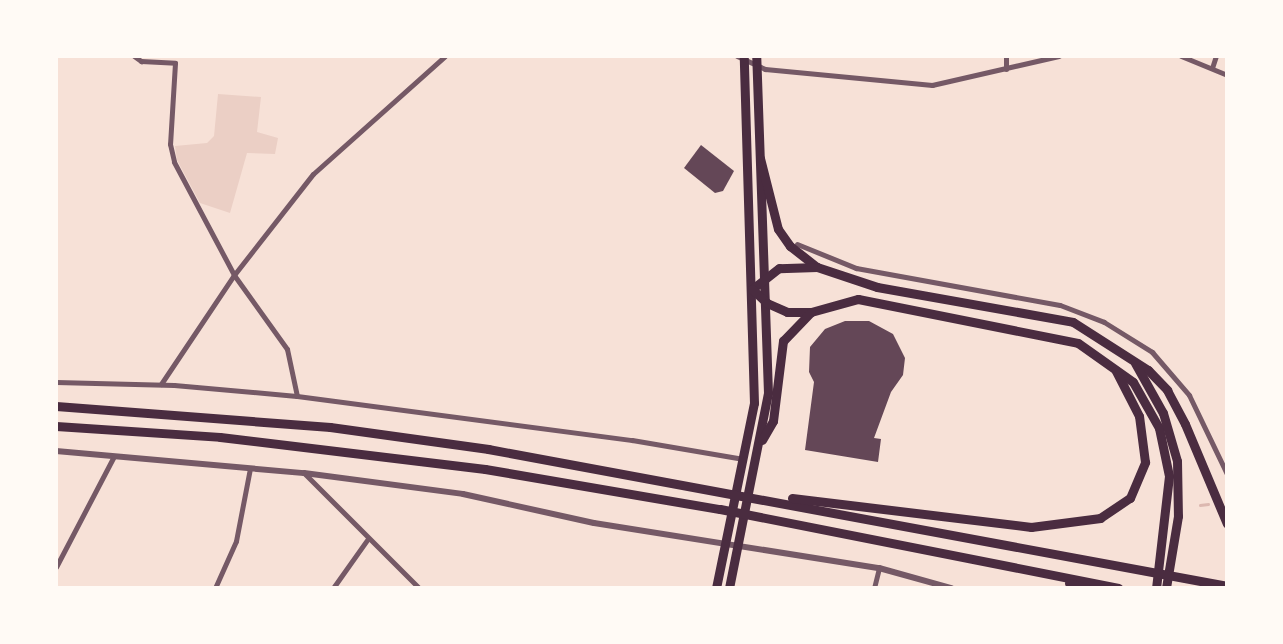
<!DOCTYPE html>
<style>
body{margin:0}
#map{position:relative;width:1283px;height:644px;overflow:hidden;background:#f7e1d7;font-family:"Open Sans",sans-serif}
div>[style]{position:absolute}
.green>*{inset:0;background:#ebcfc5}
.stream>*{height:2.5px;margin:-1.25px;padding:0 1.25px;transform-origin:1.25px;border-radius:1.25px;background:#dcb8b0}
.building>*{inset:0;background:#644757}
.minor>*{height:5px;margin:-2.5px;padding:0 2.5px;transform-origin:2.5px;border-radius:2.5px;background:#755966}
.tertiary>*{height:6px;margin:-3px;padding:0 3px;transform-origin:3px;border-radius:3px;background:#755966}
.trunk>*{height:9px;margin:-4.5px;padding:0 4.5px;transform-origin:4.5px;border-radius:4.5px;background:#4a2c40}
.motorway>*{height:9px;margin:-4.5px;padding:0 4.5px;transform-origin:4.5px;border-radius:4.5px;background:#4a2c40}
span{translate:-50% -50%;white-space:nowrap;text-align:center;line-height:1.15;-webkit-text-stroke:4px #fffaf5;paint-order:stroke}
.frame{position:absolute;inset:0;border:58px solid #fffaf5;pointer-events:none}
</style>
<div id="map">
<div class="green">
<i style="clip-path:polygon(218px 94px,261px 97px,257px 132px,278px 138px,275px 154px,247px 153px,230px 213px,200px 203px,177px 160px,175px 146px,207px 143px,214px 136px)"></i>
</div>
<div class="stream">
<i style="left:1200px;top:505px;width:8px;rotate:-7deg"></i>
</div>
<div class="building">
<i style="clip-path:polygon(701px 145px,734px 171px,723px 191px,715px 193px,684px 168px)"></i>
<i style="clip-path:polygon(845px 321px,869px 321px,893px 334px,905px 358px,903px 375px,891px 392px,874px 438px,881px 439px,878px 462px,805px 450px,814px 382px,809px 372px,810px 347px,825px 329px)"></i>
</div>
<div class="minor">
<i style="left:134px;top:56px;width:9px;rotate:36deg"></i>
<i style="left:141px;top:61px;width:34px;rotate:3deg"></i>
<i style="left:175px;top:63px;width:81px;rotate:93.5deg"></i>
<i style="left:170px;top:144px;width:18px;rotate:77deg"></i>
<i style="left:174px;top:162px;width:128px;rotate:62deg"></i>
<i style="left:234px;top:275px;width:91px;rotate:54.4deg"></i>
<i style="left:287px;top:349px;width:48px;rotate:78deg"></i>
<i style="left:737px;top:56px;width:31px;rotate:25deg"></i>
<i style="left:765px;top:69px;width:168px;rotate:5.5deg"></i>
<i style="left:932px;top:85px;width:130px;rotate:-12.9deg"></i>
<i style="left:1006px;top:56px;width:13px;rotate:90deg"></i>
<i style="left:1181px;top:56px;width:50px;rotate:22.4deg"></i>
<i style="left:1212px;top:68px;width:13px;rotate:-72deg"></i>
<i style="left:797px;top:244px;width:64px;rotate:22.1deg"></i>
<i style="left:856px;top:268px;width:207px;rotate:10.3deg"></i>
<i style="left:1060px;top:305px;width:47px;rotate:21.1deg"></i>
<i style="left:1104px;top:322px;width:57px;rotate:32deg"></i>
<i style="left:1152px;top:352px;width:57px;rotate:49.3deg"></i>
<i style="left:1189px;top:395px;width:88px;rotate:64.3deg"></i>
<i style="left:56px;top:382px;width:118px;rotate:1.5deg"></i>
<i style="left:174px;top:385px;width:123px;rotate:5.1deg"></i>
<i style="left:297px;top:396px;width:338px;rotate:7.5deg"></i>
<i style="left:632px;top:440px;width:113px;rotate:9.7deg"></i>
<i style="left:161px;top:384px;width:131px;rotate:-56.2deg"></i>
<i style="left:234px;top:275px;width:128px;rotate:-52deg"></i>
<i style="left:313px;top:174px;width:177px;rotate:-41.8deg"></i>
<i style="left:304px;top:473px;width:163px;rotate:45deg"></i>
<i style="left:56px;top:567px;width:125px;rotate:-62.4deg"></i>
<i style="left:215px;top:588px;width:51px;rotate:-65.9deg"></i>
<i style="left:236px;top:541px;width:74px;rotate:-79.1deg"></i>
<i style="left:333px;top:588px;width:59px;rotate:-54.7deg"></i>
<i style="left:874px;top:588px;width:21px;rotate:-76deg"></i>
</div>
<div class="tertiary">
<i style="left:56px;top:451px;width:249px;rotate:5.1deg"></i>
<i style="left:304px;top:473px;width:160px;rotate:7.5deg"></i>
<i style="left:463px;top:494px;width:134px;rotate:12.5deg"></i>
<i style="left:594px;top:523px;width:289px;rotate:9deg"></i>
<i style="left:879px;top:568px;width:75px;rotate:15.5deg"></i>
</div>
<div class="trunk">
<i style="left:716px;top:588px;width:189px;rotate:-78.4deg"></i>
<i style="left:754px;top:403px;width:347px;rotate:-91.7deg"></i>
<i style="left:729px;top:588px;width:199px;rotate:-78.7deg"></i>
<i style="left:768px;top:393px;width:337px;rotate:-92deg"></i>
</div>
<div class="motorway">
<i style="left:760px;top:158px;width:73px;rotate:75.8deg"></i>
<i style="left:778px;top:229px;width:21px;rotate:55deg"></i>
<i style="left:790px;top:246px;width:34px;rotate:38deg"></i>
<i style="left:817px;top:267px;width:63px;rotate:18.4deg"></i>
<i style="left:877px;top:287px;width:199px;rotate:10.1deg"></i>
<i style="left:1073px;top:322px;width:89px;rotate:32.6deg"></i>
<i style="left:1148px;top:370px;width:28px;rotate:46deg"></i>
<i style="left:1167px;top:390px;width:38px;rotate:62deg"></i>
<i style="left:1185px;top:424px;width:108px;rotate:67.2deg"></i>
<i style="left:817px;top:267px;width:38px;rotate:178deg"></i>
<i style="left:779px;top:268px;width:34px;rotate:142deg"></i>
<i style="left:752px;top:289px;width:21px;rotate:43deg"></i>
<i style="left:767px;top:303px;width:22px;rotate:24deg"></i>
<i style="left:787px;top:312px;width:24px"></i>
<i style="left:811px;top:312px;width:49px;rotate:-15.5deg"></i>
<i style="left:858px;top:299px;width:224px;rotate:11.3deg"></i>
<i style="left:1078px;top:343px;width:67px;rotate:35.3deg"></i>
<i style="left:1133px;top:382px;width:53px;rotate:60.5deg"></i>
<i style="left:1159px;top:428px;width:49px;rotate:78.2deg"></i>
<i style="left:1169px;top:476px;width:113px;rotate:96.6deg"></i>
<i style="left:1135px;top:363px;width:57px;rotate:60.8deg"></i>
<i style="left:1163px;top:413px;width:50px;rotate:73.7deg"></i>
<i style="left:1177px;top:461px;width:55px;rotate:89deg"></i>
<i style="left:1178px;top:516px;width:73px;rotate:99.5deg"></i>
<i style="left:56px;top:406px;width:275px;rotate:4.4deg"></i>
<i style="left:330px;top:427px;width:160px;rotate:7.9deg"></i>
<i style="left:488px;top:449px;width:752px;rotate:10.5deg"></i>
<i style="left:56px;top:426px;width:164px;rotate:3.8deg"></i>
<i style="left:220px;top:437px;width:267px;rotate:6.9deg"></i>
<i style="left:485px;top:469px;width:238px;rotate:9.7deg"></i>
<i style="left:720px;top:509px;width:406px;rotate:11.2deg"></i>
<i style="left:762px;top:440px;width:22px;rotate:-60deg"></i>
<i style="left:773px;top:421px;width:81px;rotate:-82.9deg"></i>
<i style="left:783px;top:341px;width:40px;rotate:-46deg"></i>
<i style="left:792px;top:498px;width:241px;rotate:6.9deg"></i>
<i style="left:1031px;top:527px;width:70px;rotate:-7.4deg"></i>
<i style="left:1100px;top:518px;width:36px;rotate:-34deg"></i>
<i style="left:1130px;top:498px;width:39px;rotate:-67deg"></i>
<i style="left:1145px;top:462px;width:46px;rotate:-97.4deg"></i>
<i style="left:1139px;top:416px;width:51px;rotate:-117.1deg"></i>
<i style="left:1069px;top:583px;width:18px;rotate:16deg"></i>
</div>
<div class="frame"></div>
</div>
